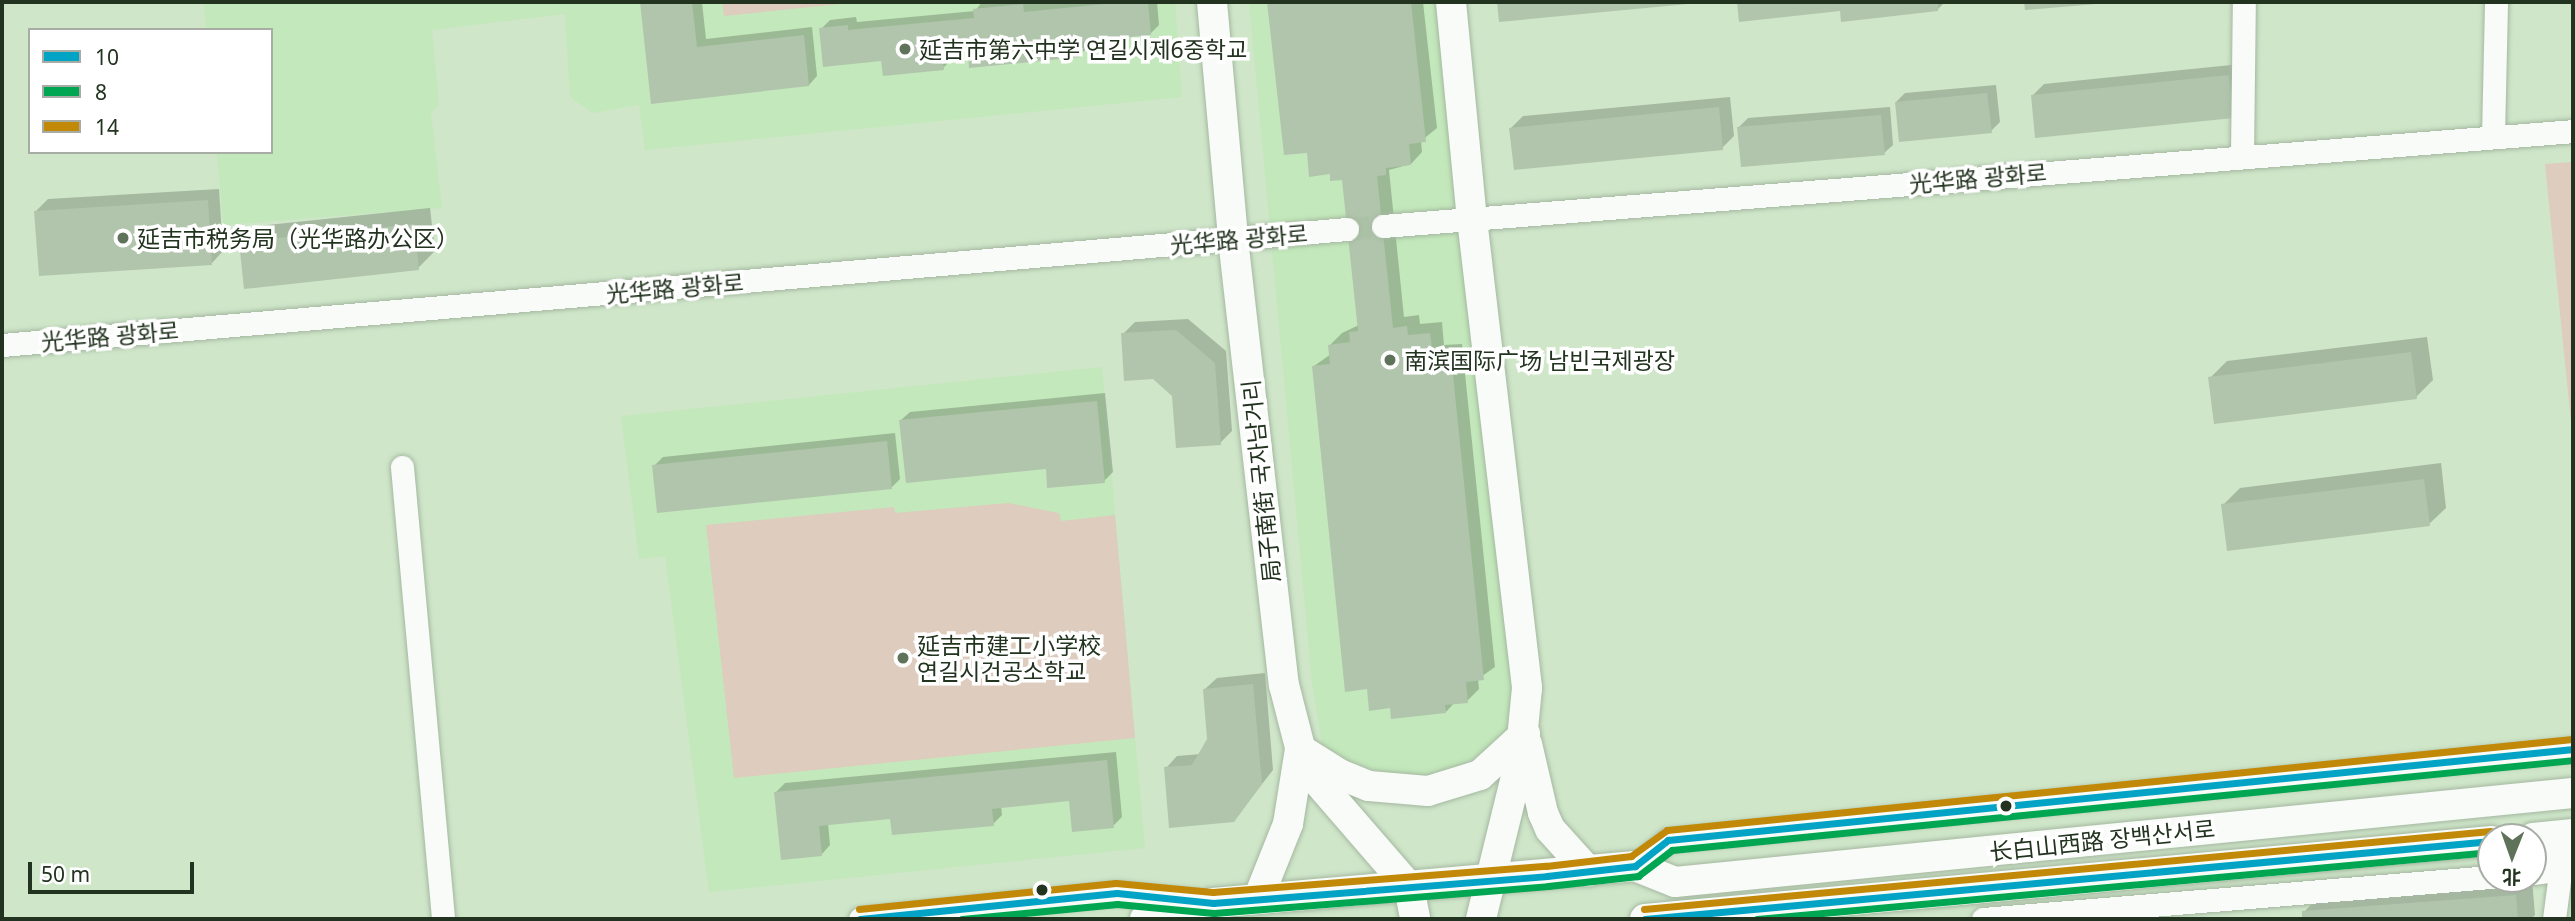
<!DOCTYPE html>
<meta charset="utf-8">
<style>
body{margin:0}
#map{position:relative;width:2575px;height:921px;overflow:hidden;background:#cfe6c9;font-family:"Noto Sans","Noto Sans SC","Noto Sans KR",sans-serif}
div>[style]{position:absolute}
.built>*{inset:0;background:#c3e8bb}
.green>*{inset:0;background:#deccbe}
.shadow>*{inset:0;background:#0003}
.building>*{inset:0;background:#b1c5ad}
.minor-tunnel>*{height:23px;margin-top:-11.5px;transform-origin:0;background:repeating-linear-gradient(90deg,#acc2a7 0 23px,transparent 0 34px)}
.roads{filter:drop-shadow(0 0 2px #a5b8a1) drop-shadow(0 0 2px #a5b8a1)}
.minor>*{height:23px;margin:-11.5px;padding:0 11.5px;transform-origin:11.5px;border-radius:11.5px;background:#f8fbf7}
.major>*{height:30px;margin:-15px;padding:0 15px;transform-origin:15px;border-radius:15px;background:#f8fbf7}
.bus-1>*{height:7px;margin:-3.5px;padding:0 3.5px;transform-origin:3.5px;border-radius:3.5px;background:#02a3c5}
.bus-2>*{height:7px;margin:-3.5px;padding:0 3.5px;transform-origin:3.5px;border-radius:3.5px;background:#00a651}
.bus-3>*{height:7px;margin:-3.5px;padding:0 3.5px;transform-origin:3.5px;border-radius:3.5px;background:#c28908}
.dots>*{width:19px;height:19px;translate:-50% -50%;box-sizing:border-box;border:4px solid #fff;border-radius:50%}
span{translate:-50% -50%;white-space:nowrap;text-align:center;line-height:1.15;-webkit-text-stroke:7px #fff;paint-order:stroke}
.poi-label{font-size:23px;color:#22331f}
.left{translate:0 -50%;text-align:left}
.street-label{font-size:23px;color:#22331f}
.frame{position:absolute;inset:0;border:4px solid #22331f;pointer-events:none}
.legend{position:absolute;left:28px;top:28px;width:245px;height:126px;box-sizing:border-box;background:#fff;border:2px solid #a7ada5;margin:0;padding:9px 12px;list-style:none;font-size:21px;color:#22331f}
.legend li{display:flex;align-items:center;gap:14px;height:35px}
.legend b{width:35px;border:2px solid #a7ada5}
.north{position:absolute;left:2477px;top:823px;width:70px;height:70px;box-sizing:border-box;background:#fff;border:2px solid #a7ada5;border-radius:50%;rotate:181deg;font-size:19px;font-weight:700;line-height:28px;text-align:center;color:#22331f}
.north::after{content:'';display:block;margin:auto;width:24px;height:32px;background:#5f725a;clip-path:polygon(50% 0,100% 100%,50% 72%,0 100%)}
.scale{position:absolute;left:28px;top:862px;width:166px;height:32px;box-sizing:border-box;border:4px solid #22331f;border-top:0;padding-left:9px;font-size:21px;line-height:24px;white-space:nowrap;color:#22331f;-webkit-text-stroke:5px #fff;paint-order:stroke}
</style>
<div id="map">
<div class="built">
<i style="clip-path:polygon(204px 2px,1175px 2px,1182px 97px,645px 150px,639px 105px,593px 113px,570px 97px,565px 14px,432px 30px,439px 105px,431px 113px,442px 208px,223px 225px,217px 152px,271px 152px,271px 30px,206px 30px)"></i>
<i style="clip-path:polygon(1249px 2px,1440px 2px,1517px 717px,1495px 745px,1453px 771px,1422px 778px,1396px 778px,1338px 757px,1322px 745px,1312px 683px)"></i>
<i style="clip-path:polygon(1102px 367px,1145px 848px,709px 892px,665px 556px,639px 559px,621px 416px)"></i>
</div>
<div class="green">
<i style="clip-path:polygon(722px 2px,860px 2px,724px 16px)"></i>
<i style="clip-path:polygon(2573px 162px,2573px 422px,2571px 422px,2545px 164px)"></i>
<i style="clip-path:polygon(1008px 503px,1059px 513px,1061px 521px,1115px 515px,1135px 738px,734px 778px,706px 525px,894px 507px,895px 513px)"></i>
</div>
<div class="shadow">
<i style="clip-path:polygon(641px 2px,702px 2px,706px 39px,812px 27px,817px 76px,809px 85px,652px 102px)"></i>
<i style="clip-path:polygon(982px 2px,1157px 2px,1159px 25px,1150px 34px,1088px 40px,1089px 46px,1080px 55px,969px 51px,951px 53px,952px 59px,943px 68px,883px 59px,821px 29px,830px 20px,856px 17px,857px 22px,975px 11px)"></i>
<i style="clip-path:polygon(1269px 2px,1423px 2px,1437px 128px,1421px 141px,1422px 152px,1411px 164px,1389px 170px,1404px 317px,1419px 315px,1420px 324px,1442px 322px,1444px 345px,1462px 344px,1495px 667px,1478px 679px,1479px 689px,1467px 701px,1455px 702px,1446px 712px,1314px 366px,1331px 354px,1330px 345px,1342px 333px,1359px 325px,1344px 178px,1309px 151px,1285px 154px)"></i>
<i style="clip-path:polygon(1498px 2px,1689px 2px,1500px 20px)"></i>
<i style="clip-path:polygon(1739px 2px,1945px 2px,1938px 9px,1842px 9px,1741px 20px)"></i>
<i style="clip-path:polygon(2241px 64px,2245px 104px,2032px 96px,2044px 84px)"></i>
<i style="clip-path:polygon(1996px 85px,2000px 122px,1991px 131px,1896px 102px,1905px 93px)"></i>
<i style="clip-path:polygon(1730px 97px,1734px 136px,1722px 148px,1511px 128px,1523px 116px)"></i>
<i style="clip-path:polygon(1890px 107px,1893px 145px,1884px 153px,1739px 127px,1748px 118px)"></i>
<i style="clip-path:polygon(219px 189px,223px 251px,212px 263px,36px 211px,48px 199px)"></i>
<i style="clip-path:polygon(430px 208px,435px 251px,418px 268px,241px 243px,258px 226px)"></i>
<i style="clip-path:polygon(1188px 319px,1226px 351px,1232px 431px,1220px 443px,1123px 334px,1135px 322px)"></i>
<i style="clip-path:polygon(2427px 337px,2433px 380px,2416px 397px,2210px 378px,2227px 361px)"></i>
<i style="clip-path:polygon(1105px 393px,1113px 472px,1104px 481px,901px 420px,910px 412px)"></i>
<i style="clip-path:polygon(895px 433px,900px 479px,891px 488px,654px 466px,663px 457px)"></i>
<i style="clip-path:polygon(2441px 463px,2446px 508px,2429px 524px,2223px 505px,2240px 488px)"></i>
<i style="clip-path:polygon(1265px 673px,1273px 770px,1234px 820px,1166px 768px,1177px 756px,1201px 754px,1209px 740px,1205px 689px,1217px 678px)"></i>
<i style="clip-path:polygon(1116px 752px,1122px 817px,1113px 826px,1071px 799px,1001px 806px,1002px 815px,993px 824px,892px 817px,828px 823px,830px 845px,822px 854px,776px 792px,785px 783px)"></i>
<i style="clip-path:polygon(2532px 879px,2535px 915px,2531px 919px,2304px 919px,2304px 912px,2320px 895px)"></i>
</div>
<div class="building">
<i style="clip-path:polygon(640px 2px,692px 2px,697px 47px,804px 35px,809px 86px,651px 104px)"></i>
<i style="clip-path:polygon(1124px 2px,1148px 2px,1151px 35px,1079px 42px,1081px 57px,969px 68px,968px 53px,942px 55px,944px 70px,883px 76px,881px 61px,823px 67px,819px 28px,848px 25px,848px 30px,974px 18px,973px 9px,1023px 4px,1024px 12px)"></i>
<i style="clip-path:polygon(1267px 2px,1411px 2px,1426px 142px,1409px 144px,1411px 165px,1386px 168px,1386px 175px,1377px 176px,1393px 328px,1407px 326px,1408px 335px,1430px 333px,1433px 356px,1451px 355px,1484px 680px,1466px 682px,1468px 703px,1445px 705px,1446px 713px,1391px 719px,1390px 708px,1369px 711px,1367px 689px,1345px 692px,1312px 366px,1330px 364px,1328px 345px,1350px 342px,1349px 332px,1358px 331px,1342px 180px,1330px 181px,1330px 174px,1309px 177px,1307px 153px,1284px 155px)"></i>
<i style="clip-path:polygon(1497px 2px,1688px 2px,1688px 4px,1499px 22px)"></i>
<i style="clip-path:polygon(1737px 2px,1938px 2px,1938px 11px,1841px 22px,1840px 11px,1739px 22px)"></i>
<i style="clip-path:polygon(2024px 2px,2095px 2px,2096px 4px,2025px 10px)"></i>
<i style="clip-path:polygon(2229px 75px,2234px 118px,2035px 138px,2031px 95px)"></i>
<i style="clip-path:polygon(1987px 93px,1992px 133px,1899px 142px,1895px 102px)"></i>
<i style="clip-path:polygon(1719px 107px,1723px 150px,1514px 170px,1509px 128px)"></i>
<i style="clip-path:polygon(1881px 115px,1885px 155px,1741px 167px,1737px 127px)"></i>
<i style="clip-path:polygon(208px 200px,212px 265px,39px 276px,34px 211px)"></i>
<i style="clip-path:polygon(414px 224px,419px 270px,244px 289px,239px 242px)"></i>
<i style="clip-path:polygon(1176px 330px,1215px 363px,1221px 445px,1176px 448px,1172px 396px,1153px 379px,1124px 381px,1121px 333px)"></i>
<i style="clip-path:polygon(2411px 352px,2417px 399px,2214px 424px,2208px 377px)"></i>
<i style="clip-path:polygon(1097px 401px,1105px 483px,1047px 488px,1046px 469px,906px 483px,899px 420px)"></i>
<i style="clip-path:polygon(887px 441px,892px 489px,657px 513px,652px 465px)"></i>
<i style="clip-path:polygon(2424px 479px,2430px 526px,2227px 551px,2221px 504px)"></i>
<i style="clip-path:polygon(1253px 684px,1262px 784px,1234px 822px,1169px 828px,1164px 767px,1192px 765px,1207px 739px,1203px 689px)"></i>
<i style="clip-path:polygon(1107px 760px,1114px 828px,1072px 832px,1069px 801px,992px 809px,994px 826px,892px 835px,890px 819px,819px 826px,822px 856px,781px 860px,774px 792px)"></i>
<i style="clip-path:polygon(2516px 895px,2518px 919px,2302px 919px,2302px 911px)"></i>
</div>
<div class="minor-tunnel">
<i style="left:1347px;top:229px;width:36px;rotate:-5deg"></i>
</div>
<div class="roads">
<div class="minor">
<i style="left:2493px;top:136px;width:134px;rotate:-88.7deg"></i>
<i style="left:2242px;top:155px;width:153px;rotate:-89.3deg"></i>
<i style="left:1383px;top:226px;width:1194px;rotate:-4.56deg"></i>
<i style="left:2px;top:345px;width:1350px;rotate:-4.93deg"></i>
<i style="left:402px;top:467px;width:454px;rotate:84.8deg"></i>
<i style="left:1635px;top:866px;width:42px;rotate:-38.2deg"></i>
<i style="left:1668px;top:840px;width:910px;rotate:-5.74deg"></i>
<i style="left:2533px;top:873px;width:17px;rotate:-7deg"></i>
<i style="left:2550px;top:871px;width:25px;rotate:-69deg"></i>
<i style="left:860px;top:919px;width:258px;rotate:-5.8deg"></i>
<i style="left:1117px;top:893px;width:83px;rotate:5.5deg"></i>
<i style="left:1983px;top:919px;width:510px;rotate:-4.73deg"></i>
<i style="left:2554px;top:919px;width:85px;rotate:-82.5deg"></i>
</div>
<div class="major">
<i style="left:1212px;top:2px;width:238px;rotate:84.9deg"></i>
<i style="left:1233px;top:239px;width:449px;rotate:83.5deg"></i>
<i style="left:1284px;top:685px;width:72px;rotate:75.6deg"></i>
<i style="left:1302px;top:755px;width:22px;rotate:63deg"></i>
<i style="left:1312px;top:775px;width:148px;rotate:49.1deg"></i>
<i style="left:1409px;top:887px;width:33px;rotate:79deg"></i>
<i style="left:1451px;top:2px;width:218px;rotate:84.5deg"></i>
<i style="left:1472px;top:219px;width:472px;rotate:83.3deg"></i>
<i style="left:1527px;top:688px;width:72px;rotate:95.6deg"></i>
<i style="left:1520px;top:760px;width:164px;rotate:103.8deg"></i>
<i style="left:1527px;top:744px;width:71px;rotate:76.9deg"></i>
<i style="left:1543px;top:813px;width:17px;rotate:66deg"></i>
<i style="left:1550px;top:829px;width:57px;rotate:47.9deg"></i>
<i style="left:1306px;top:753px;width:39px;rotate:32deg"></i>
<i style="left:1339px;top:774px;width:32px;rotate:22deg"></i>
<i style="left:1369px;top:786px;width:59px;rotate:4.8deg"></i>
<i style="left:1428px;top:791px;width:54px;rotate:-17.1deg"></i>
<i style="left:1480px;top:775px;width:61px;rotate:-42.3deg"></i>
<i style="left:2533px;top:838px;width:40px;rotate:-5.7deg"></i>
<i style="left:1258px;top:899px;width:81px;rotate:-68.2deg"></i>
<i style="left:1288px;top:824px;width:76px;rotate:-80.9deg"></i>
<i style="left:1145px;top:919px;width:70px;rotate:-13.2deg"></i>
<i style="left:1213px;top:903px;width:424px;rotate:-5deg"></i>
<i style="left:1635px;top:866px;width:43px;rotate:21.8deg"></i>
<i style="left:1675px;top:882px;width:902px;rotate:-5.66deg"></i>
<i style="left:1645px;top:919px;width:850px;rotate:-5.27deg"></i>
</div>
</div>
<div class="bus-1">
<i style="left:860px;top:919px;width:258px;rotate:-5.8deg"></i>
<i style="left:1117px;top:893px;width:97px;rotate:5.9deg"></i>
<i style="left:1213px;top:903px;width:335px;rotate:-4.6deg"></i>
<i style="left:1547px;top:876px;width:89px;rotate:-6.5deg"></i>
<i style="left:1635px;top:866px;width:42px;rotate:-38.2deg"></i>
<i style="left:1668px;top:840px;width:910px;rotate:-5.74deg"></i>
<i style="left:1645px;top:919px;width:850px;rotate:-5.27deg"></i>
</div>
<div class="bus-2">
<i style="left:962px;top:919px;width:156px;rotate:-5.5deg"></i>
<i style="left:1117px;top:904px;width:97px;rotate:5.3deg"></i>
<i style="left:1214px;top:913px;width:335px;rotate:-4.6deg"></i>
<i style="left:1548px;top:886px;width:91px;rotate:-6.3deg"></i>
<i style="left:1638px;top:876px;width:43px;rotate:-37.4deg"></i>
<i style="left:1672px;top:850px;width:905px;rotate:-5.7deg"></i>
<i style="left:1757px;top:919px;width:737px;rotate:-5.22deg"></i>
</div>
<div class="bus-3">
<i style="left:859px;top:909px;width:258px;rotate:-5.8deg"></i>
<i style="left:1116px;top:883px;width:97px;rotate:5.3deg"></i>
<i style="left:1213px;top:892px;width:334px;rotate:-4.5deg"></i>
<i style="left:1546px;top:866px;width:86px;rotate:-6.7deg"></i>
<i style="left:1631px;top:856px;width:44px;rotate:-35.8deg"></i>
<i style="left:1667px;top:830px;width:910px;rotate:-5.74deg"></i>
<i style="left:1644px;top:909px;width:850px;rotate:-5.27deg"></i>
</div>
<div class="dots">
<i style="left:905px;top:49px;background:#5f725a"></i>
<i style="left:123px;top:238px;background:#5f725a"></i>
<i style="left:1390px;top:360px;background:#5f725a"></i>
<i style="left:903px;top:658px;background:#5f725a"></i>
<i style="left:2006px;top:806px;background:#22331f"></i>
<i style="left:1042px;top:890px;background:#22331f"></i>
</div>
<div class="poi-label">
<span class="left" style="left:919px;top:49px">延吉市第六中学 연길시제6중학교</span>
<span class="left" style="left:137px;top:238px">延吉市税务局（光华路办公区）</span>
<span class="left" style="left:1404px;top:360px">南滨国际广场 남빈국제광장</span>
<span class="left" style="left:917px;top:658px">延吉市建工小学校<br>연길시건공소학교</span>
</div>
<div class="street-label">
<span style="left:1978px;top:178px;rotate:-5deg">光华路 광화로</span>
<span style="left:1239px;top:239px;rotate:-5deg">光华路 광화로</span>
<span style="left:675px;top:288px;rotate:-5deg">光华路 광화로</span>
<span style="left:110px;top:336px;rotate:-5deg">光华路 광화로</span>
<span style="left:1261px;top:481px;rotate:-96deg">局子南街 국자남거리</span>
<span style="left:2102px;top:840px;rotate:-6deg">长白山西路 장백산서로</span>
</div>
<div class="frame"></div>
<ul class="legend">
<li><b style="height:9px;background:#02a3c5"></b>10</li>
<li><b style="height:9px;background:#00a651"></b>8</li>
<li><b style="height:9px;background:#c28908"></b>14</li>
</ul>
<div class="north">北</div>
<div class="scale">50 m</div>
</div>
